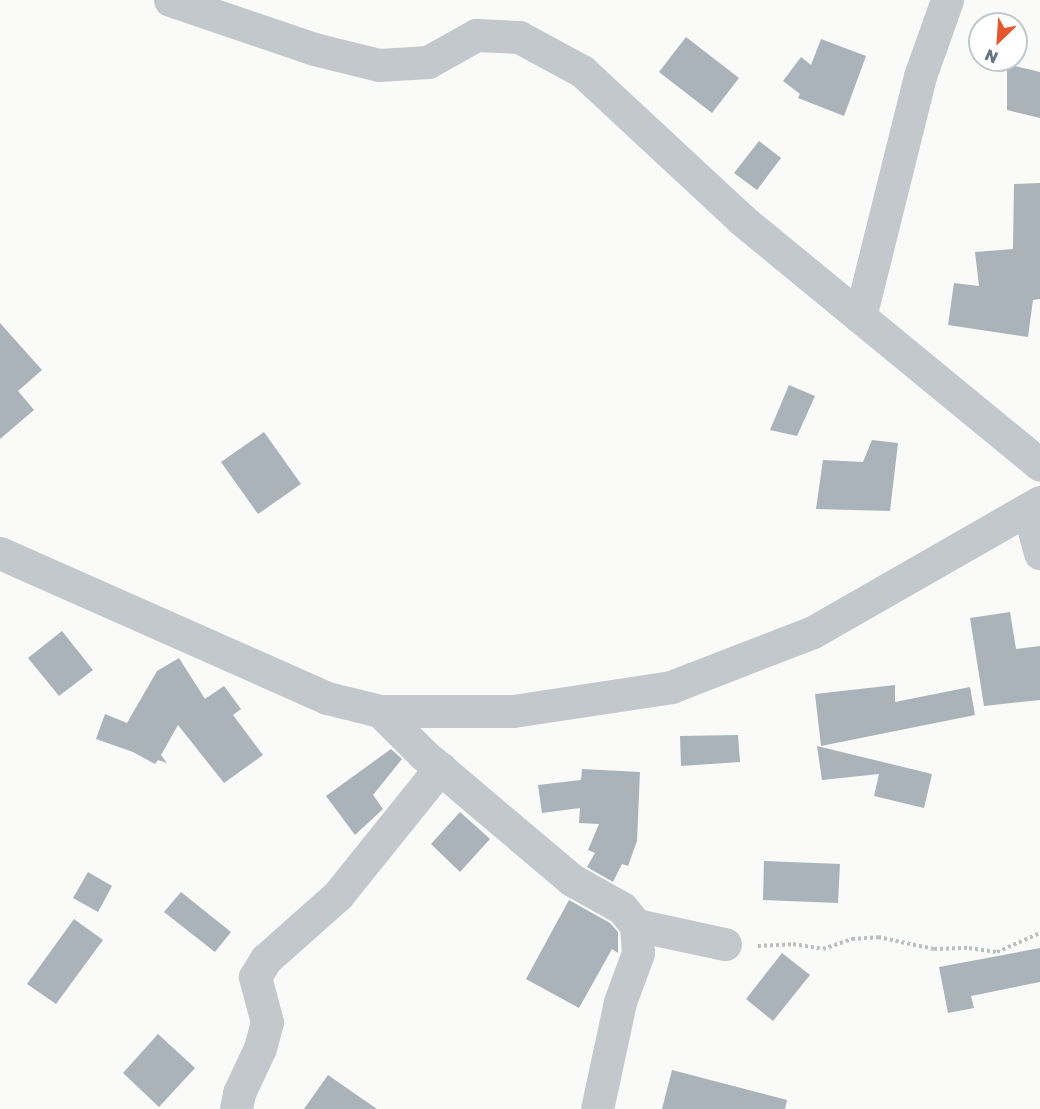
<!DOCTYPE html>
<style>
body{margin:0}
#map{position:relative;width:1040px;height:1109px;overflow:hidden;background:#fafaf8;font-family:"Golos Text",sans-serif}
div>[style]{position:absolute}
.building>*{inset:0;background:#aab3b9}
.path>*{height:4px;margin-top:-2px;transform-origin:0;background:repeating-linear-gradient(90deg,#bbbfc2 0 3px,transparent 0 6px)}
.minor>*{height:33px;margin:-16.5px;padding:0 16.5px;transform-origin:16.5px;border-radius:16.5px;background:#c3c8cc}
span{translate:-50% -50%;white-space:nowrap;text-align:center;line-height:1.15;-webkit-text-stroke:6px #fff;paint-order:stroke}
.north{position:absolute;left:968px;top:12px;width:60px;height:60px;box-sizing:border-box;background:#fff;border:2px solid #c1c8cd;border-radius:50%;rotate:205deg;font-size:16px;font-weight:700;line-height:24px;text-align:center;color:#657683}
.north::after{content:'';display:block;margin:auto;width:21px;height:27px;background:#e4572e;clip-path:polygon(50% 0,100% 100%,50% 72%,0 100%)}
</style>
<div id="map">
<div class="building">
<i style="clip-path:polygon(686px 37px,739px 78px,712px 113px,659px 72px)"></i>
<i style="clip-path:polygon(821px 39px,866px 56px,844px 116px,798px 98px,800px 94px,783px 81px,801px 57px,811px 65px)"></i>
<i style="clip-path:polygon(1007px 64px,1040px 72px,1040px 118px,1007px 110px)"></i>
<i style="clip-path:polygon(759px 141px,781px 158px,757px 190px,734px 173px)"></i>
<i style="clip-path:polygon(1040px 183px,1040px 299px,1033px 300px,1028px 337px,948px 325px,954px 283px,979px 286px,975px 252px,1013px 249px,1014px 184px)"></i>
<i style="clip-path:polygon(0 323px,42px 370px,18px 391px,34px 410px,0 439px)"></i>
<i style="clip-path:polygon(789px 385px,815px 396px,797px 436px,770px 430px)"></i>
<i style="clip-path:polygon(264px 432px,301px 484px,258px 514px,221px 462px)"></i>
<i style="clip-path:polygon(872px 440px,898px 443px,890px 511px,816px 509px,823px 460px,863px 462px)"></i>
<i style="clip-path:polygon(1010px 612px,1016px 649px,1040px 646px,1040px 700px,984px 706px,970px 618px)"></i>
<i style="clip-path:polygon(62px 631px,93px 670px,59px 696px,28px 658px)"></i>
<i style="clip-path:polygon(179px 658px,205px 699px,224px 686px,241px 709px,233px 715px,263px 755px,224px 783px,178px 725px,161px 755px,167px 763px,158px 760px,155px 764px,133px 752px,96px 739px,105px 714px,127px 723px,157px 671px)"></i>
<i style="clip-path:polygon(895px 685px,895px 702px,970px 687px,975px 715px,821px 746px,815px 694px)"></i>
<i style="clip-path:polygon(738px 735px,740px 762px,681px 766px,680px 736px)"></i>
<i style="clip-path:polygon(817px 746px,932px 774px,924px 808px,874px 796px,879px 774px,822px 780px)"></i>
<i style="clip-path:polygon(391px 749px,402px 759px,373px 795px,383px 809px,355px 835px,326px 796px)"></i>
<i style="clip-path:polygon(582px 769px,640px 772px,637px 841px,628px 866px,622px 864px,613px 882px,587px 867px,595px 853px,588px 850px,599px 824px,579px 823px,580px 808px,542px 813px,538px 785px,581px 780px)"></i>
<i style="clip-path:polygon(460px 812px,490px 839px,460px 872px,431px 844px)"></i>
<i style="clip-path:polygon(764px 861px,840px 864px,838px 903px,763px 900px)"></i>
<i style="clip-path:polygon(88px 872px,112px 886px,98px 912px,73px 898px)"></i>
<i style="clip-path:polygon(181px 892px,231px 932px,215px 952px,164px 912px)"></i>
<i style="clip-path:polygon(569px 900px,610px 923px,618px 932px,618px 953px,612px 949px,579px 1008px,526px 979px)"></i>
<i style="clip-path:polygon(74px 919px,103px 940px,56px 1004px,27px 984px)"></i>
<i style="clip-path:polygon(1040px 948px,1040px 982px,971px 996px,974px 1008px,948px 1013px,939px 967px)"></i>
<i style="clip-path:polygon(782px 953px,810px 975px,773px 1021px,746px 999px)"></i>
<i style="clip-path:polygon(158px 1034px,195px 1068px,159px 1107px,123px 1073px)"></i>
<i style="clip-path:polygon(672px 1070px,787px 1100px,785px 1109px,662px 1109px)"></i>
<i style="clip-path:polygon(328px 1075px,377px 1109px,304px 1109px)"></i>
</div>
<div class="path">
<i style="left:758px;top:946px;width:35px;rotate:-3deg"></i>
<i style="left:793px;top:944px;width:30px;rotate:9deg"></i>
<i style="left:823px;top:949px;width:31px;rotate:-19deg"></i>
<i style="left:852px;top:939px;width:26px;rotate:-4deg"></i>
<i style="left:878px;top:937px;width:57px;rotate:12.1deg"></i>
<i style="left:934px;top:949px;width:35px;rotate:-2deg"></i>
<i style="left:969px;top:948px;width:28px;rotate:8deg"></i>
<i style="left:997px;top:952px;width:47px;rotate:-23.8deg"></i>
</div>
<div class="minor">
<i style="left:170px;top:0;width:152px;rotate:18.8deg"></i>
<i style="left:314px;top:49px;width:67px;rotate:13.8deg"></i>
<i style="left:379px;top:65px;width:49px;rotate:-3.5deg"></i>
<i style="left:428px;top:62px;width:55px;rotate:-29.4deg"></i>
<i style="left:476px;top:35px;width:43px;rotate:2.7deg"></i>
<i style="left:519px;top:37px;width:72px;rotate:28.4deg"></i>
<i style="left:582px;top:71px;width:217px;rotate:42.9deg"></i>
<i style="left:741px;top:219px;width:387px;rotate:39.4deg"></i>
<i style="left:860px;top:317px;width:248px;rotate:-76deg"></i>
<i style="left:920px;top:76px;width:81px;rotate:-70.4deg"></i>
<i style="left:1028px;top:509px;width:46px;rotate:74.7deg"></i>
<i style="left:0;top:553px;width:358px;rotate:23.9deg"></i>
<i style="left:327px;top:698px;width:55px;rotate:13.8deg"></i>
<i style="left:380px;top:711px;width:133px"></i>
<i style="left:513px;top:711px;width:160px;rotate:-8.6deg"></i>
<i style="left:671px;top:687px;width:152px;rotate:-21.2deg"></i>
<i style="left:813px;top:632px;width:262px;rotate:-29.8deg"></i>
<i style="left:380px;top:711px;width:62px;rotate:45deg"></i>
<i style="left:424px;top:755px;width:194px;rotate:40.2deg"></i>
<i style="left:572px;top:880px;width:57px;rotate:29.2deg"></i>
<i style="left:622px;top:908px;width:22px;rotate:51deg"></i>
<i style="left:636px;top:925px;width:28px;rotate:86deg"></i>
<i style="left:638px;top:953px;width:52px;rotate:110.2deg"></i>
<i style="left:620px;top:1002px;width:109px;rotate:102.1deg"></i>
<i style="left:636px;top:925px;width:91px;rotate:12.1deg"></i>
<i style="left:236px;top:1109px;width:16px;rotate:-79deg"></i>
<i style="left:239px;top:1093px;width:50px;rotate:-65deg"></i>
<i style="left:260px;top:1048px;width:27px;rotate:-75deg"></i>
<i style="left:267px;top:1022px;width:47px;rotate:-104.9deg"></i>
<i style="left:255px;top:977px;width:21px;rotate:-59deg"></i>
<i style="left:266px;top:959px;width:96px;rotate:-41.6deg"></i>
<i style="left:338px;top:895px;width:163px;rotate:-51.2deg"></i>
</div>
<div class="north">N</div>
</div>
